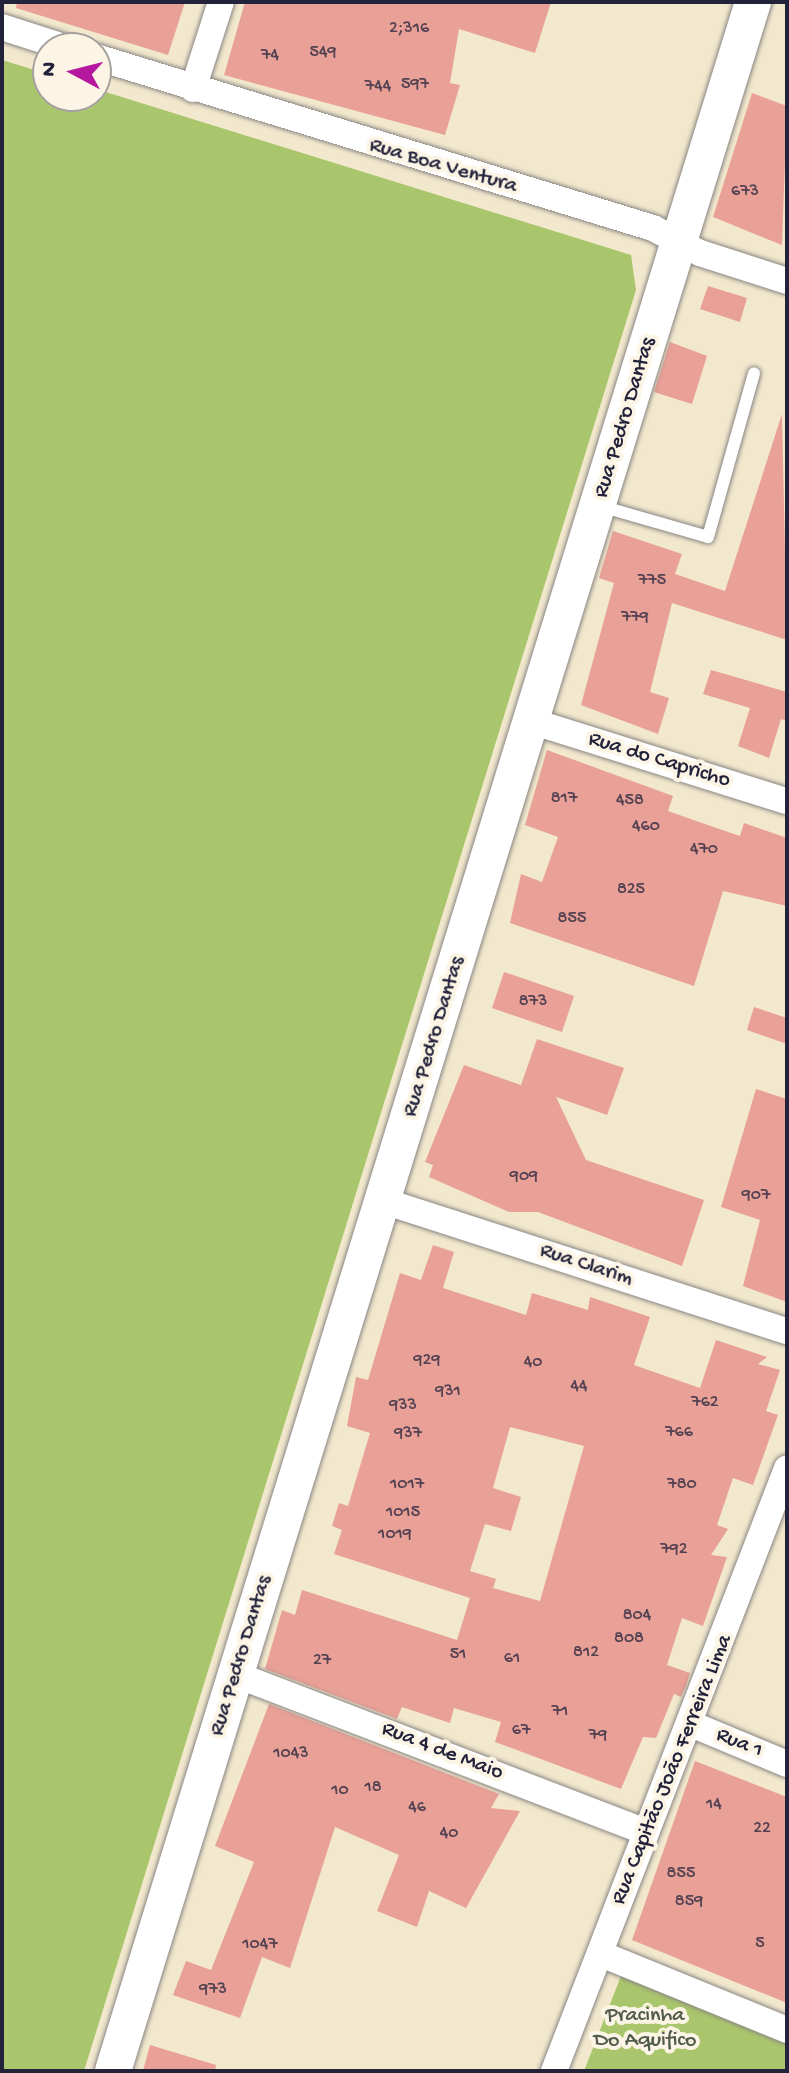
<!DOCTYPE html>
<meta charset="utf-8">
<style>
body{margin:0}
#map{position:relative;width:789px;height:2073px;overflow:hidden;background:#f2e8cd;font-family:"Gochi Hand",sans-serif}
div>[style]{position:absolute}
.green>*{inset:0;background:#aac66c}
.building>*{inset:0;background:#e8a097}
.roads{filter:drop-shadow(0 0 2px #8a8584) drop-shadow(0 0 2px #8a8584)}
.lane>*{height:12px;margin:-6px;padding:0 6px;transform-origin:6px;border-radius:6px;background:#fff}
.street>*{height:26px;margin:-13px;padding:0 13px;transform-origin:13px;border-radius:13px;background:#fff}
.secondary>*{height:36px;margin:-18px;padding:0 18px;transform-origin:18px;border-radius:18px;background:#fff}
span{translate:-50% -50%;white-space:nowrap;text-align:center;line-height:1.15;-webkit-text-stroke:8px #fcf5e5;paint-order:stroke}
.number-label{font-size:18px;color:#544252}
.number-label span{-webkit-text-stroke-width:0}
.street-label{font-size:22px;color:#22223b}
.park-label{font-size:22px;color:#525b4c}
.frame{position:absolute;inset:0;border:4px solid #22223b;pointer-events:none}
.north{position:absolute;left:32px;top:32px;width:80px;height:80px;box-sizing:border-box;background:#fcf5e5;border:2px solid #a5a1a1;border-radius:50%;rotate:277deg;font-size:22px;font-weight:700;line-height:32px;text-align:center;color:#22223b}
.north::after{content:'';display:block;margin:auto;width:28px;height:36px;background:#b5179e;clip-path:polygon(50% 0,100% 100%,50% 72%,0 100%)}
</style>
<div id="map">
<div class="green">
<i style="clip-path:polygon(2px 60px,48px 74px,48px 96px,96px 96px,96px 89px,631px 255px,636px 290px,84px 2071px,2px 2071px)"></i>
<i style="clip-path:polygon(621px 1976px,787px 2042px,787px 2071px,584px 2071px)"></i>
</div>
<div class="building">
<i style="clip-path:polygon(17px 2px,185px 2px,168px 55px,16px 8px)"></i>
<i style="clip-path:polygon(245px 2px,551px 2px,535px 53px,459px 29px,450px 83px,460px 85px,445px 135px,224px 75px)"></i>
<i style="clip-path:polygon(752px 93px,787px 106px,782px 245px,713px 217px)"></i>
<i style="clip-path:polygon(708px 286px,747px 298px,740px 322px,700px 309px)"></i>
<i style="clip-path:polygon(670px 342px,707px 356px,692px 404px,654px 392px)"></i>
<i style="clip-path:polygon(782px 414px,787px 640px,672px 603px,650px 692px,669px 698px,658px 734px,581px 705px,614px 583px,599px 578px,613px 531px,682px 554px,675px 574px,725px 591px)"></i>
<i style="clip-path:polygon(711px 670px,787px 692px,787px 721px,781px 719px,769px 758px,738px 746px,750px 708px,703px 694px)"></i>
<i style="clip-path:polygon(547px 750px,673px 796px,668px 811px,699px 822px,740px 836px,744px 823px,787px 838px,787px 906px,723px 891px,694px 986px,510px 923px,521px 874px,542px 882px,558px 837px,525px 825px)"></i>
<i style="clip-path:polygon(504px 972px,574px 996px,562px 1032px,492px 1008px)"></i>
<i style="clip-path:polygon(754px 1007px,787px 1018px,787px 1044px,747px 1030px)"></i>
<i style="clip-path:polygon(537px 1039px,624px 1068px,607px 1115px,556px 1097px,586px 1160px,704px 1200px,682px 1266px,538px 1212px,509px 1212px,429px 1177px,433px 1165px,425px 1162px,464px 1065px,521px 1085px)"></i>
<i style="clip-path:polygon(756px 1089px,787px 1099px,787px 1302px,743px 1286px,760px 1220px,721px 1207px)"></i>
<i style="clip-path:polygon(evenodd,433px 1245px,454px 1252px,443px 1288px,526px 1315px,532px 1293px,588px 1310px,590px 1297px,650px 1317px,634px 1365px,700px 1388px,716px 1340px,767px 1357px,758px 1364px,780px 1370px,766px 1411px,778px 1415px,753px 1485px,733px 1478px,717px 1525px,728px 1529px,711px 1555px,727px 1557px,703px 1626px,682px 1618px,667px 1665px,690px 1673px,686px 1686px,681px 1697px,674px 1694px,656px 1738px,643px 1737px,621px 1789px,495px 1742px,501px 1722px,454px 1708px,450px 1723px,402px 1707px,397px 1719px,265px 1669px,282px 1610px,295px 1615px,302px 1590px,457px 1640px,470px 1598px,334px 1554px,342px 1530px,332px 1526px,339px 1503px,348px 1506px,370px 1433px,347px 1426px,356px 1377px,368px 1380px,400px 1273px,421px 1280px,433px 1245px,510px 1427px,584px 1446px,540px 1601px,493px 1588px,496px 1579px,470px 1571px,485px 1524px,511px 1531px,521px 1497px,493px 1488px,510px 1427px)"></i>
<i style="clip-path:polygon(269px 1704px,499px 1794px,491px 1808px,520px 1811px,466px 1908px,429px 1891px,417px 1927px,377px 1911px,399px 1855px,335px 1827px,290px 1968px,262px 1957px,240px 2018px,173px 1995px,186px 1961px,211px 1970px,254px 1862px,215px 1846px)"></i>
<i style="clip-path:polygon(695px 1761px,787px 1797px,787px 2003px,632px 1940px)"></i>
<i style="clip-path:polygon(150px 2045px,216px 2065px,215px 2071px,143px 2071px)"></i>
</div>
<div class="roads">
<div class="lane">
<i style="left:600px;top:506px;width:112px;rotate:16deg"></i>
<i style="left:708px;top:537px;width:170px;rotate:-74.3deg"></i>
</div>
<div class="street">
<i style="left:2px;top:27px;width:68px;rotate:17.9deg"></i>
<i style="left:96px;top:57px;width:583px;rotate:17.07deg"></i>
<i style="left:653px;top:228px;width:53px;rotate:28deg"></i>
<i style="left:700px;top:253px;width:91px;rotate:17.8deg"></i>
<i style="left:193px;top:89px;width:91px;rotate:-72.2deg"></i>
<i style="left:531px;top:721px;width:268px;rotate:17.4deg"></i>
<i style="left:384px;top:1201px;width:423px;rotate:17.9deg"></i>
<i style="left:237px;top:1675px;width:438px;rotate:21deg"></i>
<i style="left:691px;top:1724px;width:104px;rotate:22.6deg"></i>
<i style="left:601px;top:1954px;width:201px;rotate:22.2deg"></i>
<i style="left:554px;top:2071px;width:646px;rotate:-68.87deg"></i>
</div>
<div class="secondary">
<i style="left:113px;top:2071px;width:2166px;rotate:-72.81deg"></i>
</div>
</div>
<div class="number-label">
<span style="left:409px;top:29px">2;316</span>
<span style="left:323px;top:53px">549</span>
<span style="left:270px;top:56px">74</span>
<span style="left:415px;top:85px">597</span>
<span style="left:378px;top:87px">744</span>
<span style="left:745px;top:192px">673</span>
<span style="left:652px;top:581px">775</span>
<span style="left:635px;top:618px">779</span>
<span style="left:564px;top:799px">817</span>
<span style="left:630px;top:801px">458</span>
<span style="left:646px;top:827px">460</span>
<span style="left:704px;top:850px">470</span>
<span style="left:631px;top:890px">825</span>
<span style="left:572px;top:919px">855</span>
<span style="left:533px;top:1002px">873</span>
<span style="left:524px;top:1177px">909</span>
<span style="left:756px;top:1196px">907</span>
<span style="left:427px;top:1361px">929</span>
<span style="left:533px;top:1363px">40</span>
<span style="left:579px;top:1387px">44</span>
<span style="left:448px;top:1392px">931</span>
<span style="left:705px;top:1403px">762</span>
<span style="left:403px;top:1406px">933</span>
<span style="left:679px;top:1433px">766</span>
<span style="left:408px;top:1434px">937</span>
<span style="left:407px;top:1485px">1017</span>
<span style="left:682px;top:1485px">780</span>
<span style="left:403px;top:1513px">1015</span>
<span style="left:395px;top:1535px">1019</span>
<span style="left:674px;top:1550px">792</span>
<span style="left:637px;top:1616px">804</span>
<span style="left:629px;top:1639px">808</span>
<span style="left:586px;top:1653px">812</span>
<span style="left:458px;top:1655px">51</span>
<span style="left:512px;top:1659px">61</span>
<span style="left:322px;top:1661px">27</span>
<span style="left:560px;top:1712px">71</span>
<span style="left:521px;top:1731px">67</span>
<span style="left:598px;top:1736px">79</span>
<span style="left:291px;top:1754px">1043</span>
<span style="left:373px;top:1788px">18</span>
<span style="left:340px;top:1791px">10</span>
<span style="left:714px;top:1805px">14</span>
<span style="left:417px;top:1808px">46</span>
<span style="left:762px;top:1829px">22</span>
<span style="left:449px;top:1834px">40</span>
<span style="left:681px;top:1874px">855</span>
<span style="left:689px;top:1902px">859</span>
<span style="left:760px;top:1944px">5</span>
<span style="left:260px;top:1945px">1047</span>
<span style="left:213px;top:1990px">973</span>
</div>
<div class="street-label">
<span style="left:443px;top:167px;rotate:16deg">Rua Boa Ventura</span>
<span style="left:626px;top:418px;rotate:-73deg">Rua Pedro Dantas</span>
<span style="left:659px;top:761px;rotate:17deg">Rua do Capricho</span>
<span style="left:435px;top:1037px;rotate:-73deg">Rua Pedro Dantas</span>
<span style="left:586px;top:1266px;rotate:18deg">Rua Clarim</span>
<span style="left:242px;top:1656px;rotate:-73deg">Rua Pedro Dantas</span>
<span style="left:739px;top:1744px;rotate:22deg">Rua 1</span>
<span style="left:442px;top:1752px;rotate:21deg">Rua 4 de Maio</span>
<span style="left:673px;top:1770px;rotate:-68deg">Rua Capitão João Ferreira Lima</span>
</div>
<div class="park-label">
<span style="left:645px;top:2029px">Pracinha<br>Do Aquifico</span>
</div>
<div class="frame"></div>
<div class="north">N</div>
</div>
